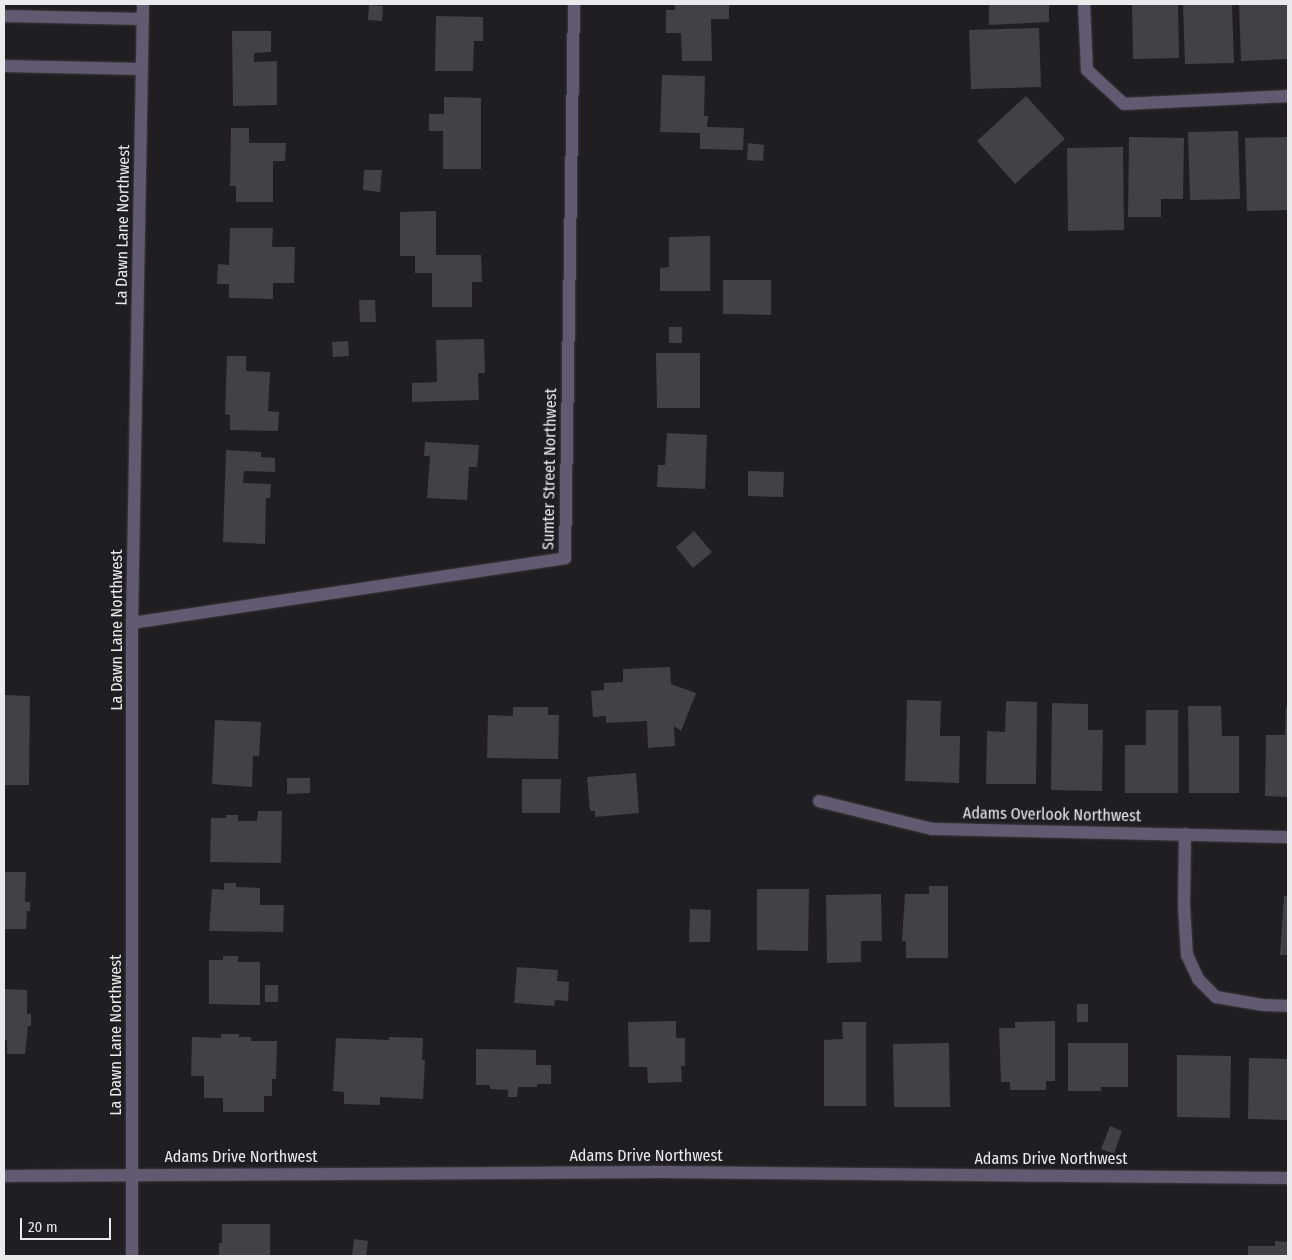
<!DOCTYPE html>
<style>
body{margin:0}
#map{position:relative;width:1292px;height:1260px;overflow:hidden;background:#201e22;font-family:"Fira Sans Condensed",sans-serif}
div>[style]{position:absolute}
.building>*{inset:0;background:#424145}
.roads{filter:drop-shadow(0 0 1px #3c3a3e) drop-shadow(0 0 1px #3c3a3e)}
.lane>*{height:12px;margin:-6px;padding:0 6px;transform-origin:6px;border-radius:6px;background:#615a70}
.street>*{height:12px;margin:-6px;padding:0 6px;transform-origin:6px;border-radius:6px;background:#615a70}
span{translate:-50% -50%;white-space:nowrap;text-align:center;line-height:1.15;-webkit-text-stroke:5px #201e22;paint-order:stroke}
.street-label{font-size:16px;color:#eae9eb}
.frame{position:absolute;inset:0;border:5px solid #eae9eb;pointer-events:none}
.scale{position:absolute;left:20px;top:1218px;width:91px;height:22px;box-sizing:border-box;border:2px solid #eae9eb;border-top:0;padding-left:6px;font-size:15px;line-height:18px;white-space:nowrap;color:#eae9eb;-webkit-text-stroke:4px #201e22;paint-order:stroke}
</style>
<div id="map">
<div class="building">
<i style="clip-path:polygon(675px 4px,729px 4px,729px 19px,711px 19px,712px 61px,682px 61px,681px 33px,666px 33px,666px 10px,675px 10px)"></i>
<i style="clip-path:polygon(989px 4px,1049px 4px,1049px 22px,989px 25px)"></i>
<i style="clip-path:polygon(1132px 4px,1178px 4px,1179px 58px,1133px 59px)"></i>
<i style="clip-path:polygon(1183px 4px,1232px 4px,1234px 63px,1185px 64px)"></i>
<i style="clip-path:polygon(1239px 4px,1288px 4px,1288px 59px,1241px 61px)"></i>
<i style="clip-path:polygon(369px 5px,383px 6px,382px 21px,368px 20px)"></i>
<i style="clip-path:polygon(436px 16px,483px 17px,483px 41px,474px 41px,473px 71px,435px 71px)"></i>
<i style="clip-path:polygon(1039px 28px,1041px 87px,971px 89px,969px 30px)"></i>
<i style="clip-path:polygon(232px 31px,271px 31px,271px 52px,254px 53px,254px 62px,277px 61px,277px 105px,233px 106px)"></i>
<i style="clip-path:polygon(662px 75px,705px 76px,704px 116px,708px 116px,707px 127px,744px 128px,743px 150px,700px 149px,700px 133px,660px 132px)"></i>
<i style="clip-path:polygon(1026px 96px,1065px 139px,1015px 184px,977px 141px)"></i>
<i style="clip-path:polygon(444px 97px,481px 98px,481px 169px,443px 169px,443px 131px,429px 131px,429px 114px,444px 114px)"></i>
<i style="clip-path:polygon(231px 128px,249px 128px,249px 143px,286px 143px,285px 161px,273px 161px,273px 202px,236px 202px,236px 186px,230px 186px)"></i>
<i style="clip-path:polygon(1238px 131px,1240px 199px,1190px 200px,1188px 132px)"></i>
<i style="clip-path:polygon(1129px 137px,1184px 138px,1183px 199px,1161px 199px,1161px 217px,1128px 217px)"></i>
<i style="clip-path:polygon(1288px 137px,1288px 210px,1247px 211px,1245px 138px)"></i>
<i style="clip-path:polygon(748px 143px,764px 145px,763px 161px,747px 160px)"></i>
<i style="clip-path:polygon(1123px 147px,1124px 230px,1068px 231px,1067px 148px)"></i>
<i style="clip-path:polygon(364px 170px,382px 170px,380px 192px,363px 190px)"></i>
<i style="clip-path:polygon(436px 211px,436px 255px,481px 255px,482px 282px,472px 282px,472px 307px,432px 307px,432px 273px,415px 273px,415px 256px,400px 256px,400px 212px)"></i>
<i style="clip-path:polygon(230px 228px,273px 228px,272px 247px,295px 247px,294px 283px,273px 283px,273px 299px,229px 298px,229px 284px,217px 284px,218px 264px,229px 265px)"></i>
<i style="clip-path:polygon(710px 236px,710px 291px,660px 291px,660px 268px,669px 267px,669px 237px)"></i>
<i style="clip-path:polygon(723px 280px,771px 280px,771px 315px,723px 314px)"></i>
<i style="clip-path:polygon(359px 300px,375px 300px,376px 322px,360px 322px)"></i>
<i style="clip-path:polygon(669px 327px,682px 327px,682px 343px,669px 343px)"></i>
<i style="clip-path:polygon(484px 339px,485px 373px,478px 373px,479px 400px,412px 402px,412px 383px,437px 382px,436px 340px)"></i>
<i style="clip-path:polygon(348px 341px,349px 356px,333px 357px,332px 342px)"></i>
<i style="clip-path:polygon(656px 353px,700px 353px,700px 408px,657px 408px)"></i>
<i style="clip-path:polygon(227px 356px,246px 356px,246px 371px,270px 372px,268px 411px,279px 412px,278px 431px,230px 430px,230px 415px,225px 414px)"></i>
<i style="clip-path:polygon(667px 433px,707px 435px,705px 489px,657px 487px,658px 465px,665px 465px)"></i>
<i style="clip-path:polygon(425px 442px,479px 445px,477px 467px,469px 467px,467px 500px,427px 498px,430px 456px,424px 456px)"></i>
<i style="clip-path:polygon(226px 450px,261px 452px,261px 457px,275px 458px,275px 472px,244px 471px,243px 483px,271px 484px,270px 498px,266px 498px,265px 544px,223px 542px)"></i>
<i style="clip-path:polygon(748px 471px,784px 472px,783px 497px,748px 496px)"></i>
<i style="clip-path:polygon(694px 531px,712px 552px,693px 568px,676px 547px)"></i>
<i style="clip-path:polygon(670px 667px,671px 684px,696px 693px,681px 731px,674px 726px,675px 746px,648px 748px,647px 721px,606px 723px,606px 716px,593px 717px,591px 691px,604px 690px,604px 683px,623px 682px,623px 669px)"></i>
<i style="clip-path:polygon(4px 695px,30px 696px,29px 785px,4px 785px)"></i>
<i style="clip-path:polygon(907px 700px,941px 701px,940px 736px,960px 736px,959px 783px,905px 781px)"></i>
<i style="clip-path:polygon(1006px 701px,1037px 702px,1036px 784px,986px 784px,987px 731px,1005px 732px)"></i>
<i style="clip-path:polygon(1052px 703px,1088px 704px,1088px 730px,1103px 730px,1102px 791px,1051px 790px)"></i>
<i style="clip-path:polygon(1188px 706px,1221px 706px,1222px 736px,1239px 736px,1239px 793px,1189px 793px)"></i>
<i style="clip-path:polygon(513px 707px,548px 707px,548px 715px,559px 715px,558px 759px,487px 758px,488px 715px,513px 716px)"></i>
<i style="clip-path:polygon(1286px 707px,1288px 707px,1288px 797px,1265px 796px,1266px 735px,1285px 735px)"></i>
<i style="clip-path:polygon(1146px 710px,1178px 710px,1178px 793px,1125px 793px,1125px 745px,1146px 745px)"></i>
<i style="clip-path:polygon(215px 720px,261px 722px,259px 756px,253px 756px,252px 787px,212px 784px)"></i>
<i style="clip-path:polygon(636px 773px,639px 813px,595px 817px,595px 811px,590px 811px,587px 777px)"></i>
<i style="clip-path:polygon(287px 778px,310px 778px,310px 793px,287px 794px)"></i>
<i style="clip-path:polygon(522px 779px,561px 779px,560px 813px,522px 813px)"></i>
<i style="clip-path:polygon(258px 811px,282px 811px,281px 863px,210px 862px,211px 818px,226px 818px,226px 815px,238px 815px,238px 821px,257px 821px)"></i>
<i style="clip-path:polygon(4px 872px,26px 872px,25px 902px,30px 902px,30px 911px,27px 911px,26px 929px,4px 929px)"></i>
<i style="clip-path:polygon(224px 883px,236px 883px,236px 887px,260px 888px,260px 905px,284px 905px,283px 932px,209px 931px,212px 889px,224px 890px)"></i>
<i style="clip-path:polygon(929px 886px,948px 886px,948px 958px,906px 958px,906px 941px,902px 941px,905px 894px,929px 894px)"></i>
<i style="clip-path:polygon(757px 889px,809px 889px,808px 951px,757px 950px)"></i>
<i style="clip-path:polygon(881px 894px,882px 941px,861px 941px,861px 962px,827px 963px,826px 895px)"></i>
<i style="clip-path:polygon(1284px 896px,1288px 896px,1288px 955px,1280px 955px)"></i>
<i style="clip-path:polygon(690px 909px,711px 910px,710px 942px,689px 942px)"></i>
<i style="clip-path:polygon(223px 956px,238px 956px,238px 962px,260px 962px,260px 1005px,209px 1004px,209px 960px,223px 960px)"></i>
<i style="clip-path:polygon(517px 967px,558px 970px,557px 981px,569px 982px,568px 1001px,555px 1000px,554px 1006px,514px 1003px)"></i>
<i style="clip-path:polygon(265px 985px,278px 985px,278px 1002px,265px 1002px)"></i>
<i style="clip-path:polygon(4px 989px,27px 990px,27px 1014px,31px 1014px,31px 1026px,28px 1026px,25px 1054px,7px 1054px,7px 1040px,4px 1040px)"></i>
<i style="clip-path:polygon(1077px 1004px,1088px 1004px,1088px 1022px,1077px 1022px)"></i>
<i style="clip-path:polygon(676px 1021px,676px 1038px,685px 1038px,685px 1066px,681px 1066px,682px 1082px,648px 1083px,647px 1067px,629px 1067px,628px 1022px)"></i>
<i style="clip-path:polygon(1055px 1021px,1055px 1081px,1046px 1081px,1046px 1090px,1010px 1090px,1010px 1082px,1001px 1082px,999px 1028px,1015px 1028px,1015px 1022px)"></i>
<i style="clip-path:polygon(842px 1022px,866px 1022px,866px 1106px,824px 1106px,824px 1040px,843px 1039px)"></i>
<i style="clip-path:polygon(221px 1034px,239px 1034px,239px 1037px,251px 1037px,251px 1041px,277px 1041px,276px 1079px,272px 1079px,272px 1096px,264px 1096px,264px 1112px,223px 1112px,223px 1098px,204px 1098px,204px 1076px,191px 1076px,192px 1037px,221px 1038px)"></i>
<i style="clip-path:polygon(389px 1037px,423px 1038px,422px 1060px,425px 1060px,423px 1099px,380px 1097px,380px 1105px,344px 1104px,344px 1092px,333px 1091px,336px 1038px,389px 1040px)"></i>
<i style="clip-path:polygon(949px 1043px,950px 1107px,894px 1107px,893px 1044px)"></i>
<i style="clip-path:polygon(1068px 1043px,1128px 1043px,1128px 1087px,1101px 1087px,1101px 1091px,1068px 1091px)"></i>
<i style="clip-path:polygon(476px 1049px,536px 1050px,536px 1065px,551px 1065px,551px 1084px,537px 1084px,537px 1087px,518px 1087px,517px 1097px,508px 1097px,508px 1090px,490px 1089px,490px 1085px,476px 1085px)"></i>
<i style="clip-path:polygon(1177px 1055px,1231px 1056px,1230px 1118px,1177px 1117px)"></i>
<i style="clip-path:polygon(1249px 1058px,1288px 1059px,1288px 1120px,1248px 1119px)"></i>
<i style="clip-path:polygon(1110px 1126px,1122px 1131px,1114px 1154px,1101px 1149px)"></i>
<i style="clip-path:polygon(222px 1224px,270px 1224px,270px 1256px,219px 1256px,219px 1243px,222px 1243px)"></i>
<i style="clip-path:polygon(354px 1239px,368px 1241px,366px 1256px,352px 1256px)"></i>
<i style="clip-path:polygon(1275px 1241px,1288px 1242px,1288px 1256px,1248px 1256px,1248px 1246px,1275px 1246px)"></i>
</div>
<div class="roads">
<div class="lane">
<i style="left:1185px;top:834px;width:72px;rotate:90.8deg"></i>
<i style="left:1184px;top:906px;width:49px;rotate:86.5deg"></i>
<i style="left:1187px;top:955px;width:26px;rotate:65deg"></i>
<i style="left:1198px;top:979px;width:25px;rotate:45deg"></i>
<i style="left:1216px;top:997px;width:48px;rotate:9.7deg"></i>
<i style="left:1263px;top:1005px;width:25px;rotate:2deg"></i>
</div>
<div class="street">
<i style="left:1084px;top:4px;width:66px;rotate:87.4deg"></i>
<i style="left:1087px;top:70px;width:50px;rotate:42.6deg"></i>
<i style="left:1124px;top:104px;width:164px;rotate:-2.8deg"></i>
<i style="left:4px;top:16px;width:139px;rotate:1.2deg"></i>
<i style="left:4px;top:66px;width:138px;rotate:1.2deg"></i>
<i style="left:132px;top:623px;width:438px;rotate:-8.5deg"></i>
<i style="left:565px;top:558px;width:554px;rotate:-89.07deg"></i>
<i style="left:819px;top:801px;width:116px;rotate:13.9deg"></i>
<i style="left:932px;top:829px;width:356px;rotate:1.3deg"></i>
<i style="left:4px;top:1176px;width:657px;rotate:-0.35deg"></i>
<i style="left:661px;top:1172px;width:627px;rotate:0.55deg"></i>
<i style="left:132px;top:1256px;width:633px;rotate:-90deg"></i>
<i style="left:132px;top:623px;width:619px;rotate:-88.98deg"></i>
</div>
</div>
<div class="street-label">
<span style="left:123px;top:225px;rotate:-89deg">La Dawn Lane Northwest</span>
<span style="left:550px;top:469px;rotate:-89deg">Sumter Street Northwest</span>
<span style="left:117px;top:630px;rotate:-90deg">La Dawn Lane Northwest</span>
<span style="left:1052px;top:815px;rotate:1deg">Adams Overlook Northwest</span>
<span style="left:116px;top:1035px;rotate:-90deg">La Dawn Lane Northwest</span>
<span style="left:646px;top:1156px">Adams Drive Northwest</span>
<span style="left:241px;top:1157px">Adams Drive Northwest</span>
<span style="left:1051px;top:1159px">Adams Drive Northwest</span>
</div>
<div class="frame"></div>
<div class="scale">20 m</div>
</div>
